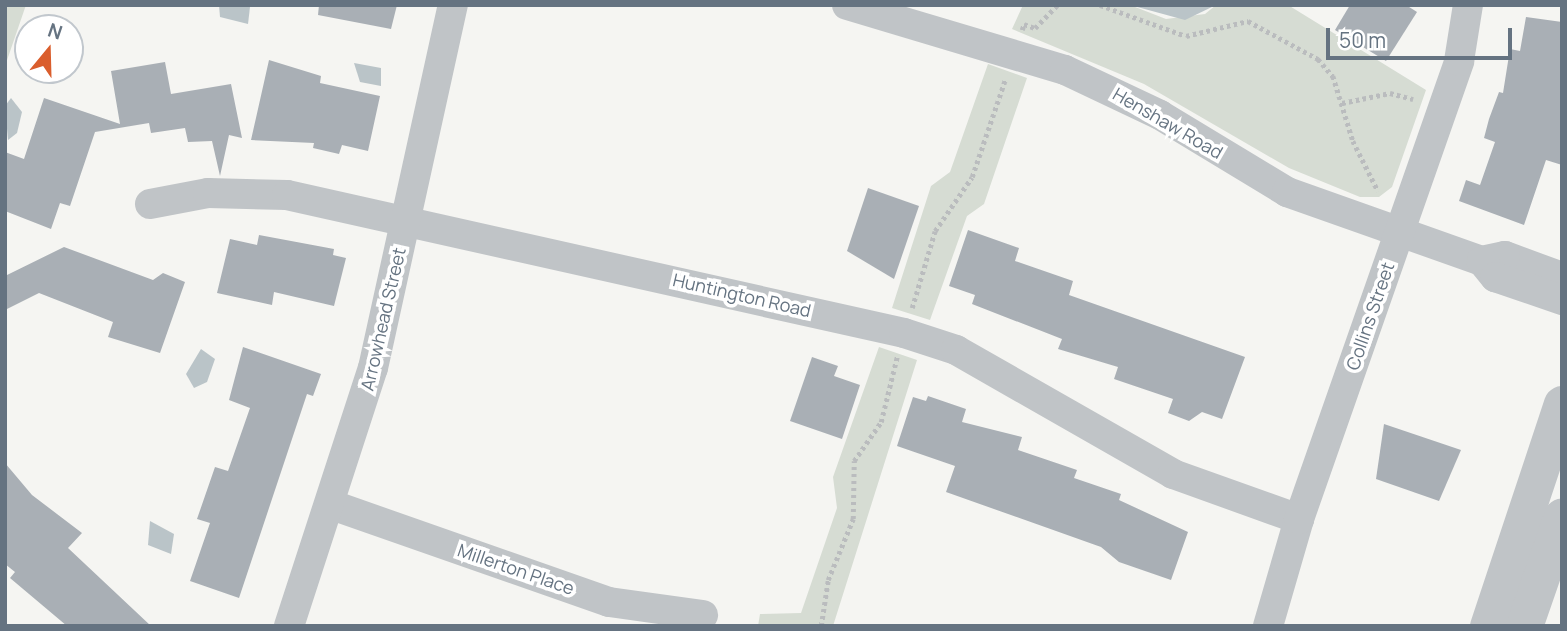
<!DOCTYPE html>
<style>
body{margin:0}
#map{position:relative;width:1567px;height:631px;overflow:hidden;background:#f5f5f2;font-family:Manrope,sans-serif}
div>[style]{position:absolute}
.green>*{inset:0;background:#d6dcd3}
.water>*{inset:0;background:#bac4c8}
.building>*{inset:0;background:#a9afb5}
.path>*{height:4.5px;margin-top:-2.25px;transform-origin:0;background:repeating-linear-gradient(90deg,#babcbe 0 3.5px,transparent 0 7px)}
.minor>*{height:30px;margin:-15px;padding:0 15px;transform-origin:15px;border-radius:15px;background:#c0c4c7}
.tertiary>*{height:37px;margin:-18.5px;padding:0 18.5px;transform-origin:18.5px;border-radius:18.5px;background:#c0c4c7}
span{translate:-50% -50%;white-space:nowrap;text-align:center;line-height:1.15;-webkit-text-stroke:7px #fff;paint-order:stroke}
.street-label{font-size:18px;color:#657381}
.frame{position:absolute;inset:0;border:7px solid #657381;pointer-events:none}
.north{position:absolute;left:14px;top:14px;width:70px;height:70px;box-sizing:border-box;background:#fff;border:2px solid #c1c7cd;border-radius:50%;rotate:19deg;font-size:19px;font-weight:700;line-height:28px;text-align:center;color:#657381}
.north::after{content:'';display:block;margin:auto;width:24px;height:32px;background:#da5e2d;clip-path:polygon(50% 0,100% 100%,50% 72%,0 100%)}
.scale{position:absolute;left:1326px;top:28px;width:186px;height:32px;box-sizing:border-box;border:4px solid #657381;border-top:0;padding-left:9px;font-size:21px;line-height:24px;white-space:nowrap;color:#657381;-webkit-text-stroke:5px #fff;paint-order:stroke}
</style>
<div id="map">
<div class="green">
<i style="clip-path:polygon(5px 5px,26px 5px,5px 66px)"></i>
<i style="clip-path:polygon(1023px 5px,1130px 5px,1166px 19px,1205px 14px,1216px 5px,1288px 5px,1426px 90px,1392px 187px,1379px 197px,1360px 197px,1289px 168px,1144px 84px,1012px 29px)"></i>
<i style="clip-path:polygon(988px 64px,1027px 78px,984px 204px,967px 216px,930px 320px,892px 308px,931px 186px,950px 172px)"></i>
<i style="clip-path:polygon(879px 347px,917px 360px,833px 626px,758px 626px,760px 614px,801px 613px,837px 508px,833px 477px)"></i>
</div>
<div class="water">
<i style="clip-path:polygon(1130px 5px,1216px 5px,1185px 20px)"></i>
<i style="clip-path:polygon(250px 7px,248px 24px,220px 17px,219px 5px)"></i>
<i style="clip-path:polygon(354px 63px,381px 68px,381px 86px,360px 82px)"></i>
<i style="clip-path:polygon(11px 98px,22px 112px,17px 133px,8px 140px,5px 106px)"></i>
<i style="clip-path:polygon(201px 349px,215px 359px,207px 382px,194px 388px,186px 374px)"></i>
<i style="clip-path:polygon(150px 521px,174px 534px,171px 554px,148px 545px)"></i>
</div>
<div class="building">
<i style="clip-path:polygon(319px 5px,397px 5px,391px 29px,318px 15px)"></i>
<i style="clip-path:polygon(1350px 5px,1406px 5px,1417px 12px,1386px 61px,1335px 30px)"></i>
<i style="clip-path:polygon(1526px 17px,1562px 22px,1562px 165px,1546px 160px,1524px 225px,1459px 201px,1466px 180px,1480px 185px,1495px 142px,1484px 138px,1489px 119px,1499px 92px,1503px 93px,1510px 49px,1520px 51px)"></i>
<i style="clip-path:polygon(269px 60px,321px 76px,320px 83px,380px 96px,368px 151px,342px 145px,339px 154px,313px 148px,314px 143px,251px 140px)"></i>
<i style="clip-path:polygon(165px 62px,171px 94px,231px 84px,242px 138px,229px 135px,220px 176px,212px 141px,188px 142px,185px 128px,151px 133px,149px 123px,95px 132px,70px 206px,60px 203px,51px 229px,5px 211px,5px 152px,24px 159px,44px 98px,120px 124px,111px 71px)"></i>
<i style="clip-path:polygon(868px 188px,919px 206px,894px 279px,847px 251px)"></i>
<i style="clip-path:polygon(968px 230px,1019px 248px,1015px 261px,1073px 281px,1069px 295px,1245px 357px,1222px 419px,1202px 412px,1189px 421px,1168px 413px,1173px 399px,1114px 379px,1118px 367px,1058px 349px,1062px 339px,972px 304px,975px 295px,949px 286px)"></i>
<i style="clip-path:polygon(259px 235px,334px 249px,333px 255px,346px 258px,334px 306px,274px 292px,272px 305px,217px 293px,230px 239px,257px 245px)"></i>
<i style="clip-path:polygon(64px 247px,153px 280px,163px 273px,185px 282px,160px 353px,108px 337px,113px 322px,39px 293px,5px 310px,5px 276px)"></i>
<i style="clip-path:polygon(243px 347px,321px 374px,313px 396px,307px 394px,239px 598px,190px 581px,210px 523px,197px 519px,215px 467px,228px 471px,250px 408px,229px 400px)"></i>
<i style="clip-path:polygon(812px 357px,838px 366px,834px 376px,860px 385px,842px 439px,790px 421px)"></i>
<i style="clip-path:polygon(928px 396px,966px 409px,962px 422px,1022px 437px,1018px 450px,1077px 470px,1074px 478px,1121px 494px,1119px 500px,1188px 532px,1171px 580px,1119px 562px,1101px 547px,946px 492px,955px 466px,897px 446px,913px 397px,926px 401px)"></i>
<i style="clip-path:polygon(1384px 424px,1461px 450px,1439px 501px,1376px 479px)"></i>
<i style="clip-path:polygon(5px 463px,32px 495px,82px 533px,68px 548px,151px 626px,67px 626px,10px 578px,15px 572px,5px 564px)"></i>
</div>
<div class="path">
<i style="left:1100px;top:5px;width:91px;rotate:19.8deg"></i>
<i style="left:1186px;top:36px;width:64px;rotate:-13.6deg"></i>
<i style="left:1248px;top:21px;width:80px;rotate:28.5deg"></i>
<i style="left:1318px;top:59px;width:23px;rotate:49deg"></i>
<i style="left:1333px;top:76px;width:68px;rotate:72.9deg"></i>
<i style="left:1353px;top:141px;width:56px;rotate:63.4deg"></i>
<i style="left:1022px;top:30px;width:6px;rotate:-72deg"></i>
<i style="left:1024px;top:24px;width:12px;rotate:20deg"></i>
<i style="left:1035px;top:28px;width:32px;rotate:-46deg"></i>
<i style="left:1342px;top:103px;width:49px;rotate:-11.8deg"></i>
<i style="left:1390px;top:93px;width:24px;rotate:15deg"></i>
<i style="left:912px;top:308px;width:80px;rotate:-73.4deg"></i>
<i style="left:935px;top:231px;width:65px;rotate:-55.6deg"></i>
<i style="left:972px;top:177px;width:102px;rotate:-71.2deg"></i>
<i style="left:821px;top:626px;width:47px;rotate:-81.3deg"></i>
<i style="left:828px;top:580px;width:66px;rotate:-67.7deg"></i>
<i style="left:853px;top:519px;width:58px;rotate:-89deg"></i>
<i style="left:854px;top:461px;width:47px;rotate:-55.3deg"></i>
<i style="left:881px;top:422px;width:67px;rotate:-76.2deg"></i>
</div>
<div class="minor">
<i style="left:847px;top:5px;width:227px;rotate:16.6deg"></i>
<i style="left:1065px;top:70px;width:105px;rotate:25.3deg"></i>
<i style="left:1160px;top:115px;width:149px;rotate:31.2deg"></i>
<i style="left:1287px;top:192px;width:207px;rotate:19.5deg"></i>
<i style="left:150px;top:204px;width:59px;rotate:-10.7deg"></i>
<i style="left:208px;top:193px;width:79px;rotate:1.5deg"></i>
<i style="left:287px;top:195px;width:632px;rotate:12.61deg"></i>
<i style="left:904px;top:333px;width:55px;rotate:18.1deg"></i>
<i style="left:956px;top:350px;width:250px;rotate:29.7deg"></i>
<i style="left:1173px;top:474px;width:134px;rotate:19.7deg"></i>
<i style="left:1562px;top:277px;width:61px;rotate:-159.8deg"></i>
<i style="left:1505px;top:256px;width:24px;rotate:168deg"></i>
<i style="left:1482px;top:261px;width:21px;rotate:51deg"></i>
<i style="left:1495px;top:277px;width:71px;rotate:18.9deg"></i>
<i style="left:332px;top:505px;width:293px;rotate:19.3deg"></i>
<i style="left:609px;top:602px;width:95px;rotate:7.9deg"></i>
<i style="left:289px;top:626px;width:271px;rotate:-72deg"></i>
<i style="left:373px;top:368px;width:372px;rotate:-77.6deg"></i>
<i style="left:1268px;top:626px;width:111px;rotate:-73.8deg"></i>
<i style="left:1299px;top:519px;width:485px;rotate:-70.7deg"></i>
<i style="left:1459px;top:61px;width:57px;rotate:-80.9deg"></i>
</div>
<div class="tertiary">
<i style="left:1488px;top:626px;width:234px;rotate:-71.6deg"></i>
<i style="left:1524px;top:626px;width:116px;rotate:-70.9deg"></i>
</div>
<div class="street-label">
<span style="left:1168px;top:123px;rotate:30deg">Henshaw Road</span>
<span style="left:742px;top:295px;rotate:13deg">Huntington Road</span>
<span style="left:1370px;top:316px;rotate:-71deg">Collins Street</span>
<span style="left:383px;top:319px;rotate:-77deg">Arrowhead Street</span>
<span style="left:516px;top:569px;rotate:19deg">Millerton Place</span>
</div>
<div class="frame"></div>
<div class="north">N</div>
<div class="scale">50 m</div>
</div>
